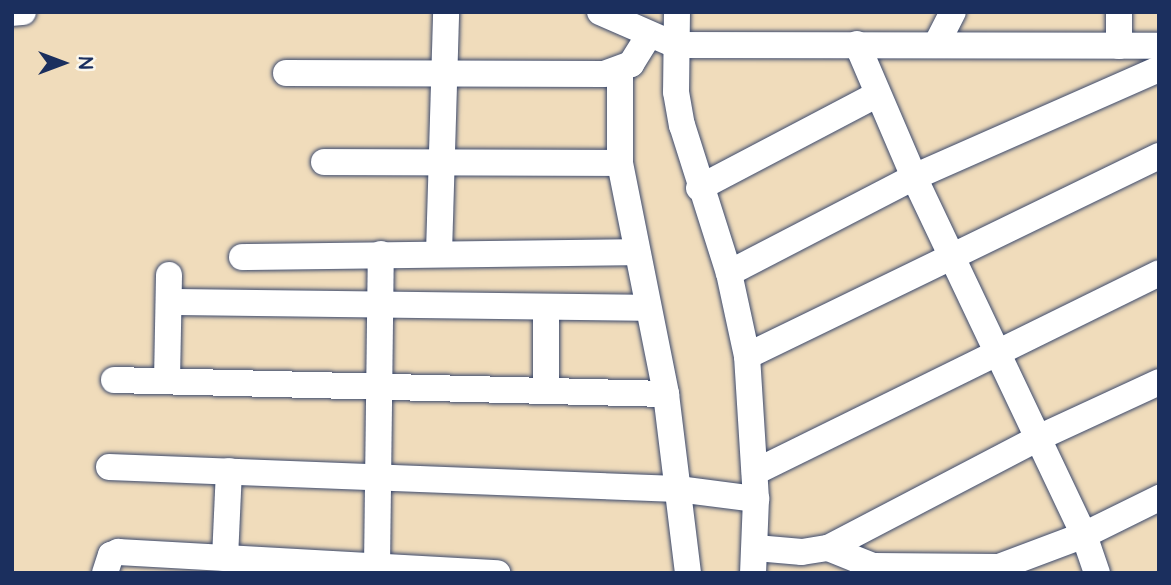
<!DOCTYPE html>
<style>
body{margin:0}
#map{position:relative;width:1171px;height:585px;overflow:hidden;background:#f0dcbb;font-family:"Architects Daughter",sans-serif}
div>[style]{position:absolute}
.roads{filter:drop-shadow(0 0 2px #3b496c) drop-shadow(0 0 2px #3b496c)}
.minor>*{height:26px;margin:-13px;padding:0 13px;transform-origin:13px;border-radius:13px;background:#fff}
span{translate:-50% -50%;white-space:nowrap;text-align:center;line-height:1.15;-webkit-text-stroke:7px #fbf7ec;paint-order:stroke}
.frame{position:absolute;inset:0;border:14px solid #1b2f5e;pointer-events:none}
.north{position:absolute;left:28px;top:28px;width:70px;height:70px;-webkit-text-stroke:5px #fbf7ec;paint-order:stroke;rotate:90deg;font-size:19px;font-weight:700;line-height:28px;text-align:center;color:#1b2f5e}
.north::after{content:'';display:block;margin:auto;width:24px;height:32px;background:#1b2f5e;clip-path:polygon(50% 0,100% 100%,50% 72%,0 100%)}
</style>
<div id="map">
<div class="roads">
<div class="minor">
<i style="left:600px;top:12px;width:82px;rotate:23.7deg"></i>
<i style="left:675px;top:45px;width:484px;rotate:0.1deg"></i>
<i style="left:677px;top:12px;width:80px;rotate:90.7deg"></i>
<i style="left:676px;top:92px;width:34px;rotate:80deg"></i>
<i style="left:682px;top:125px;width:155px;rotate:72.4deg"></i>
<i style="left:729px;top:273px;width:85px;rotate:77.8deg"></i>
<i style="left:747px;top:356px;width:143px;rotate:86.4deg"></i>
<i style="left:756px;top:499px;width:74px;rotate:92.3deg"></i>
<i style="left:12px;top:13px;width:11px;rotate:-5deg"></i>
<i style="left:857px;top:44px;width:145px;rotate:66.8deg"></i>
<i style="left:914px;top:177px;width:396px;rotate:64.6deg"></i>
<i style="left:1084px;top:535px;width:40px;rotate:71.1deg"></i>
<i style="left:936px;top:45px;width:37px;rotate:-63deg"></i>
<i style="left:1119px;top:46px;width:34px;rotate:-90deg"></i>
<i style="left:620px;top:72px;width:91px;rotate:90deg"></i>
<i style="left:620px;top:163px;width:236px;rotate:78.7deg"></i>
<i style="left:666px;top:394px;width:180px;rotate:83deg"></i>
<i style="left:286px;top:73px;width:318px;rotate:0.2deg"></i>
<i style="left:604px;top:74px;width:29px;rotate:-20deg"></i>
<i style="left:631px;top:64px;width:34px;rotate:-58deg"></i>
<i style="left:324px;top:162px;width:296px;rotate:0.2deg"></i>
<i style="left:699px;top:188px;width:200px;rotate:-27.7deg"></i>
<i style="left:439px;top:253px;width:241px;rotate:-88.3deg"></i>
<i style="left:242px;top:257px;width:393px;rotate:-0.7deg"></i>
<i style="left:729px;top:273px;width:208px;rotate:-27.4deg"></i>
<i style="left:914px;top:177px;width:268px;rotate:-23.8deg"></i>
<i style="left:169px;top:302px;width:478px;rotate:0.7deg"></i>
<i style="left:546px;top:307px;width:84px;rotate:90deg"></i>
<i style="left:747px;top:356px;width:458px;rotate:-25.9deg"></i>
<i style="left:114px;top:380px;width:552px;rotate:1.45deg"></i>
<i style="left:167px;top:380px;width:105px;rotate:-88.9deg"></i>
<i style="left:109px;top:467px;width:569px;rotate:2.21deg"></i>
<i style="left:678px;top:489px;width:79px;rotate:7.3deg"></i>
<i style="left:755px;top:472px;width:450px;rotate:-26.2deg"></i>
<i style="left:756px;top:548px;width:46px;rotate:5deg"></i>
<i style="left:802px;top:552px;width:26px;rotate:-9deg"></i>
<i style="left:828px;top:548px;width:48px;rotate:21.8deg"></i>
<i style="left:873px;top:566px;width:126px;rotate:0.5deg"></i>
<i style="left:999px;top:567px;width:91px;rotate:-20.6deg"></i>
<i style="left:1084px;top:535px;width:84px;rotate:-26.3deg"></i>
<i style="left:828px;top:548px;width:237px;rotate:-27.6deg"></i>
<i style="left:1038px;top:438px;width:133px;rotate:-24.8deg"></i>
<i style="left:225px;top:558px;width:87px;rotate:-87.4deg"></i>
<i style="left:377px;top:567px;width:313px;rotate:-89.3deg"></i>
<i style="left:105px;top:573px;width:19px;rotate:-72deg"></i>
<i style="left:111px;top:555px;width:8px;rotate:-23deg"></i>
<i style="left:118px;top:552px;width:380px;rotate:3.2deg"></i>
</div>
</div>
<div class="frame"></div>
<div class="north">N</div>
</div>
